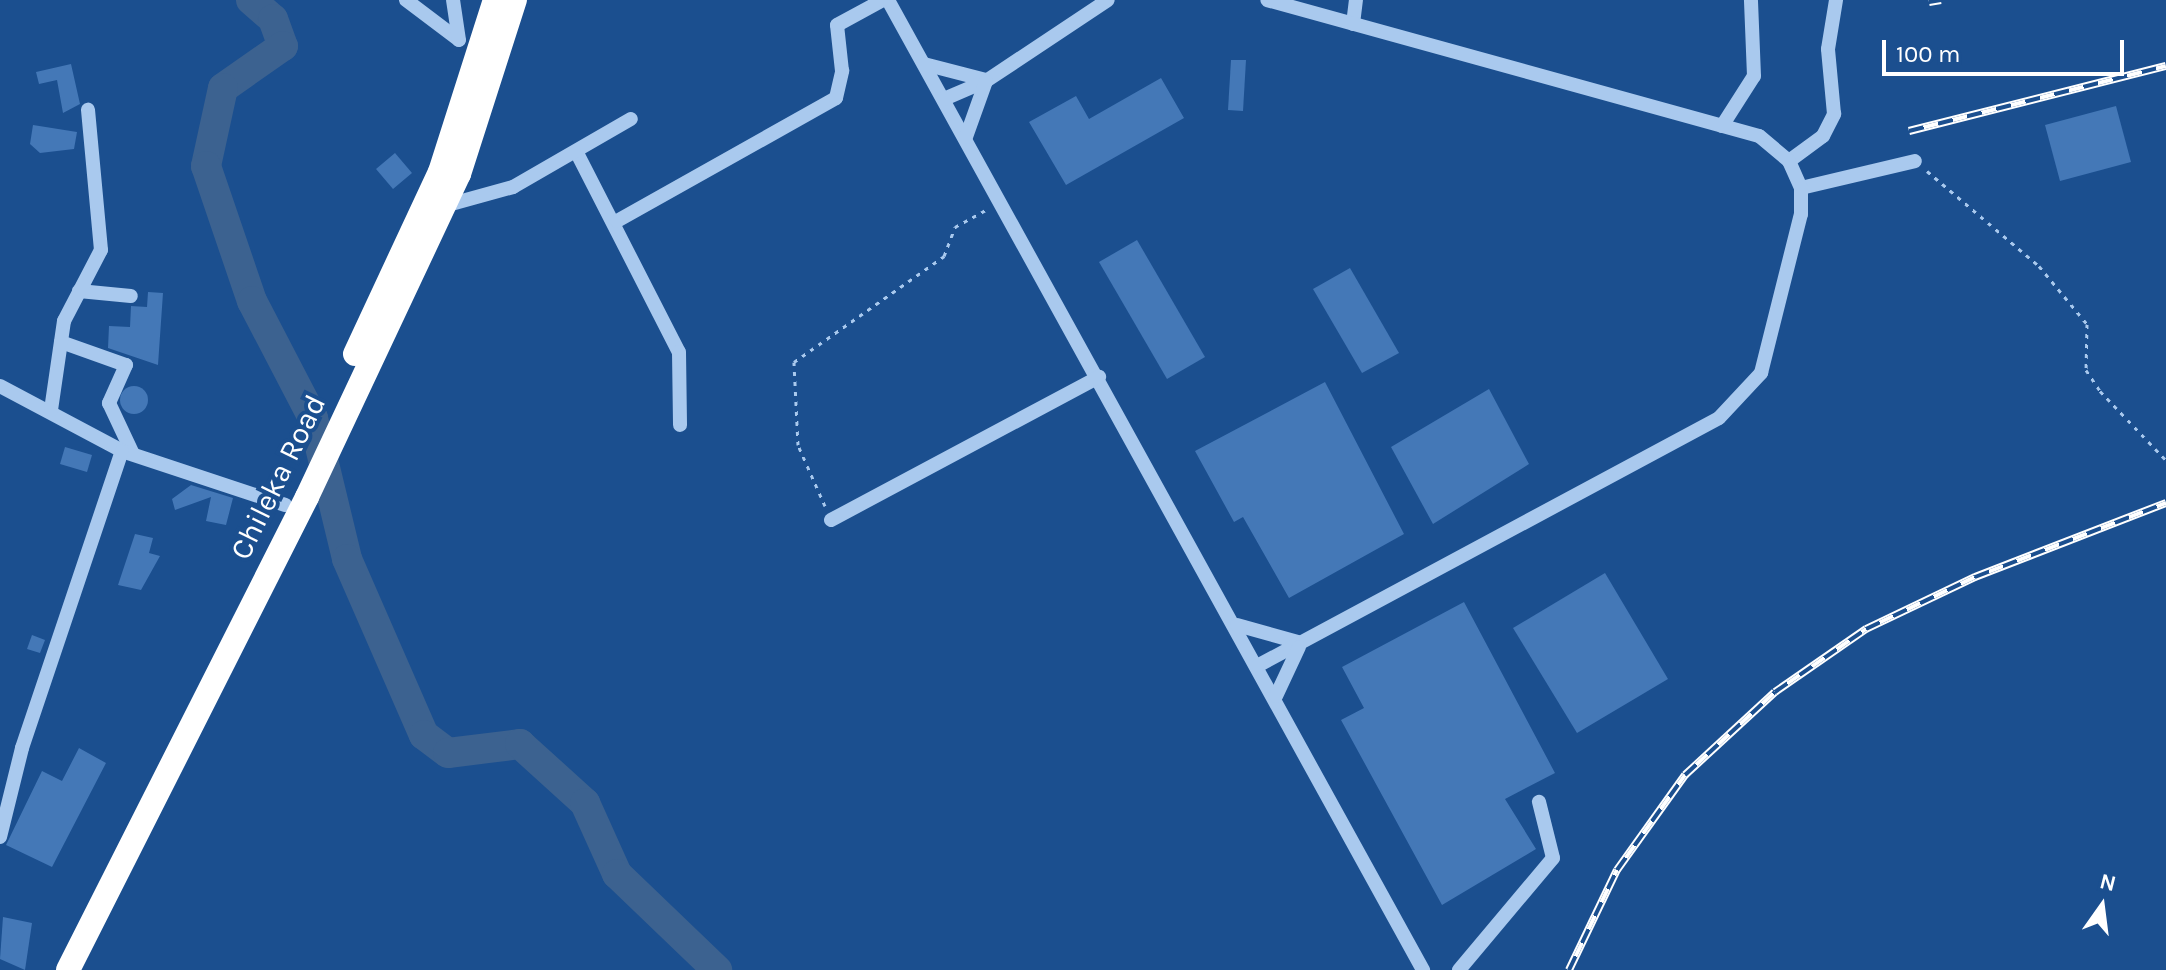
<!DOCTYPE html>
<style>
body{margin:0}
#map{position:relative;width:2166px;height:970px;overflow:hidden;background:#1b4f8f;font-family:Karla,sans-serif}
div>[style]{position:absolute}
.river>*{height:30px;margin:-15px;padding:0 15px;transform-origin:15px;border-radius:15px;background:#3c6290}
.building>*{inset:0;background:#4478b7}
.round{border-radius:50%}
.path>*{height:3px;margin-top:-1.5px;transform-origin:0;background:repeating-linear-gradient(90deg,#a9c9ee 0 4px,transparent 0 10px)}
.minor>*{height:14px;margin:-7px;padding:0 7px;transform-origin:7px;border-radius:7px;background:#a9c9ee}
.highway>*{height:24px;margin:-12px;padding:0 12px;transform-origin:12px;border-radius:12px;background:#fff}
.rail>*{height:8px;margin-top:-4px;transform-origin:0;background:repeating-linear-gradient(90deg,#1b4f8f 0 15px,#fff 0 30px);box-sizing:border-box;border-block:2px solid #fff}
span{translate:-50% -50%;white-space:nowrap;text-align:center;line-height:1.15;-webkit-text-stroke:8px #1b4f8f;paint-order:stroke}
.street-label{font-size:30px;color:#fff}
.north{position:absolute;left:2062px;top:866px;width:80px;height:80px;-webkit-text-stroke:6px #1b4f8f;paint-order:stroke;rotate:14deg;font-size:22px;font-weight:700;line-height:32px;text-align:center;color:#fff}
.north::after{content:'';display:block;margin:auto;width:28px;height:36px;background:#fff;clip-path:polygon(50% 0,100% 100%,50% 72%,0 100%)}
.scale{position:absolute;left:1882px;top:40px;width:242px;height:36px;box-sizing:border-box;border:4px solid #fff;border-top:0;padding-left:10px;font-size:24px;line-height:28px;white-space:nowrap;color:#fff;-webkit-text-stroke:6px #1b4f8f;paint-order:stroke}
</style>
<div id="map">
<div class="river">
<i style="left:251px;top:0;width:29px;rotate:41deg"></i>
<i style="left:273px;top:19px;width:29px;rotate:70deg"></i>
<i style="left:283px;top:46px;width:73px;rotate:145deg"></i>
<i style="left:223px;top:88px;width:80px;rotate:102.3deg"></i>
<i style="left:206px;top:166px;width:143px;rotate:71.2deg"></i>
<i style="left:252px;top:301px;width:132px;rotate:62.5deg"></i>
<i style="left:313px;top:418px;width:145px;rotate:76.4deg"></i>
<i style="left:347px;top:559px;width:192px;rotate:66.4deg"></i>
<i style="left:424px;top:735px;width:30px;rotate:37deg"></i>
<i style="left:448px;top:753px;width:73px;rotate:-7.1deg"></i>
<i style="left:520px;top:744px;width:88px;rotate:42.2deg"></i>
<i style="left:585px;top:803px;width:78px;rotate:65.7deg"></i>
<i style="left:617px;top:874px;width:139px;rotate:43.8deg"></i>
</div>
<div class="building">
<i style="clip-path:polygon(1231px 60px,1246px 60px,1243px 111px,1228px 110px)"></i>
<i style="clip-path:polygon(71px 64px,80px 104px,63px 113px,57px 80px,39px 84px,36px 72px)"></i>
<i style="clip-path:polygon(1161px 78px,1184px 118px,1066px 185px,1029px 122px,1076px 96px,1089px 119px)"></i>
<i style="clip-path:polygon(2116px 106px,2131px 162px,2060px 181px,2045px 125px)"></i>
<i style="clip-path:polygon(33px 125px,77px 132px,74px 149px,40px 153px,30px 144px)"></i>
<i style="clip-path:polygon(395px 153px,412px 173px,393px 189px,376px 169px)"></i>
<i style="clip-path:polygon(1137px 240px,1205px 357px,1167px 379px,1099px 262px)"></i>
<i style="clip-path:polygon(1350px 268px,1399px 353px,1362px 373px,1313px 289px)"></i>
<i style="clip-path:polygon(148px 292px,163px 293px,158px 365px,108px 348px,109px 326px,130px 327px,131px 306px,147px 307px)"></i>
<i style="clip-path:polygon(1325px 382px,1404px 534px,1289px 598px,1243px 517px,1234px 522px,1195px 451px)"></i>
<i class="round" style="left:120px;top:386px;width:28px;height:28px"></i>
<i style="clip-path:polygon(1489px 389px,1529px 464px,1433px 524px,1391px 447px)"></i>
<i style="clip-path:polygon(65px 447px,92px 455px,87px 472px,60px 464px)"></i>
<i style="clip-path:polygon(191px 485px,233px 498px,226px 525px,206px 521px,211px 497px,175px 510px,172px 499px)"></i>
<i style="clip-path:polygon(135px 534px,153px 538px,149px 553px,160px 556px,141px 590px,118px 585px)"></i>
<i style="clip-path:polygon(1605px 573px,1668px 679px,1577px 733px,1513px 628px)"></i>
<i style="clip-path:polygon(1464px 602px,1555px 773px,1505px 799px,1536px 849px,1442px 905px,1341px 720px,1364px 708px,1342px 667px)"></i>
<i style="clip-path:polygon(32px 635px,45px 640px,40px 653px,27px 649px)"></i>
<i style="clip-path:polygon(79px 748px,106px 763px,52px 867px,6px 845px,42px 771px,62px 781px)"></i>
<i style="clip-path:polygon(3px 917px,32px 923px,25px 970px,0 959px)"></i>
</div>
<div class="path">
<i style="left:1927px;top:171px;width:147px;rotate:40.3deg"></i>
<i style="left:2039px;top:266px;width:75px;rotate:50.4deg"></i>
<i style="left:2087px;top:324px;width:46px;rotate:91.2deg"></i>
<i style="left:2086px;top:370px;width:25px;rotate:56deg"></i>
<i style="left:2100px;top:391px;width:95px;rotate:46.3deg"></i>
<i style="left:825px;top:506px;width:67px;rotate:-113.9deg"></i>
<i style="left:798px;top:445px;width:83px;rotate:-92.8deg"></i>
<i style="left:794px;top:362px;width:184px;rotate:-35.2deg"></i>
<i style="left:944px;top:256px;width:31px;rotate:-69deg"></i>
<i style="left:955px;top:227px;width:38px;rotate:-29deg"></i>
</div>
<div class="minor">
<i style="left:406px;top:0;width:66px;rotate:37deg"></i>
<i style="left:459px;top:40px;width:40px;rotate:-98.5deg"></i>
<i style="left:888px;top:0;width:1108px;rotate:61.12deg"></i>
<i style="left:1353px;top:24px;width:24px;rotate:-83deg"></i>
<i style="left:924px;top:64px;width:64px;rotate:14.5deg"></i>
<i style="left:944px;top:99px;width:46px;rotate:-23.2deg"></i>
<i style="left:986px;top:81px;width:146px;rotate:-33.6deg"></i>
<i style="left:1722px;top:126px;width:59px;rotate:-57.4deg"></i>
<i style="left:1754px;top:76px;width:76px;rotate:-92.3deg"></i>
<i style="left:966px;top:137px;width:59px;rotate:-70.3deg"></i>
<i style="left:578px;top:155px;width:221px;rotate:62.9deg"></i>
<i style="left:679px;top:352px;width:73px;rotate:89.2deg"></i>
<i style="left:1789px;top:161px;width:42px;rotate:-36.3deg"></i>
<i style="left:1823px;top:136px;width:25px;rotate:-63deg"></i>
<i style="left:1834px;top:114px;width:65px;rotate:-95.3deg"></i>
<i style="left:1828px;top:49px;width:50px;rotate:-80.7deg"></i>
<i style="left:1801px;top:188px;width:117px;rotate:-13.3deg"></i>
<i style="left:444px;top:206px;width:72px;rotate:-15.4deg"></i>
<i style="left:513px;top:187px;width:136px;rotate:-30deg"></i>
<i style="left:617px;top:221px;width:251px;rotate:-29.3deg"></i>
<i style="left:836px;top:98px;width:28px;rotate:-77deg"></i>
<i style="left:842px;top:71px;width:46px;rotate:-96.2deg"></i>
<i style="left:837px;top:25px;width:52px;rotate:-28.5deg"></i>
<i style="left:79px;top:291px;width:52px;rotate:5.5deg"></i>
<i style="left:61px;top:342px;width:69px;rotate:19.5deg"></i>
<i style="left:126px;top:365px;width:42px;rotate:114.1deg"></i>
<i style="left:109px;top:403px;width:56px;rotate:64.8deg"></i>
<i style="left:0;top:386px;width:138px;rotate:28deg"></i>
<i style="left:122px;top:451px;width:172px;rotate:18.3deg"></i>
<i style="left:51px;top:410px;width:90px;rotate:-81.7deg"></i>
<i style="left:64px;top:321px;width:80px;rotate:-62.5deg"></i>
<i style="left:101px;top:250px;width:141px;rotate:-95.3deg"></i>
<i style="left:831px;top:520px;width:304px;rotate:-28.1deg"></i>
<i style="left:1237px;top:625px;width:66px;rotate:15.7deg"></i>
<i style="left:1259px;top:665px;width:522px;rotate:-28.23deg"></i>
<i style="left:1719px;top:418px;width:62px;rotate:-47deg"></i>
<i style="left:1761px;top:373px;width:164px;rotate:-75.9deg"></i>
<i style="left:1801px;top:214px;width:26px;rotate:-90deg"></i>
<i style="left:1801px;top:188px;width:30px;rotate:-114deg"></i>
<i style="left:1789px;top:161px;width:39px;rotate:-140deg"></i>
<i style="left:1759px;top:136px;width:510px;rotate:-164.55deg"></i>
<i style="left:1276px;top:696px;width:54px;rotate:-64.9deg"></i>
<i style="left:0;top:837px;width:92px;rotate:-76.1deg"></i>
<i style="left:22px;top:748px;width:313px;rotate:-71.4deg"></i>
<i style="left:1459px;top:970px;width:146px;rotate:-50deg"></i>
<i style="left:1553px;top:858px;width:58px;rotate:-104deg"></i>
</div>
<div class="highway">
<i style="left:355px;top:354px;width:201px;rotate:-65deg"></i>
<i style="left:440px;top:172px;width:181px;rotate:-72.3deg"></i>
<i style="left:68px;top:970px;width:530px;rotate:-63.19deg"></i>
<i style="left:307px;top:497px;width:357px;rotate:-64.8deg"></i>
<i style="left:459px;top:174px;width:183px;rotate:-72.2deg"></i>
</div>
<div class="rail">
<i style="left:1929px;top:2px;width:12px;rotate:-9deg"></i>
<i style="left:1909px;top:131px;width:265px;rotate:-14.2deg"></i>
<i style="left:1569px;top:970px;width:111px;rotate:-64.4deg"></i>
<i style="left:1617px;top:870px;width:117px;rotate:-54.4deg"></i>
<i style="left:1685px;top:775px;width:122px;rotate:-42.7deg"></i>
<i style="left:1775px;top:692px;width:111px;rotate:-34.7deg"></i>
<i style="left:1866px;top:629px;width:121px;rotate:-25.5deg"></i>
<i style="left:1975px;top:577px;width:205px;rotate:-21.2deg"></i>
</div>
<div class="street-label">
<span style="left:278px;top:477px;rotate:-64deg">Chileka Road</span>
</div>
<div class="north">N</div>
<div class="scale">100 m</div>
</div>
